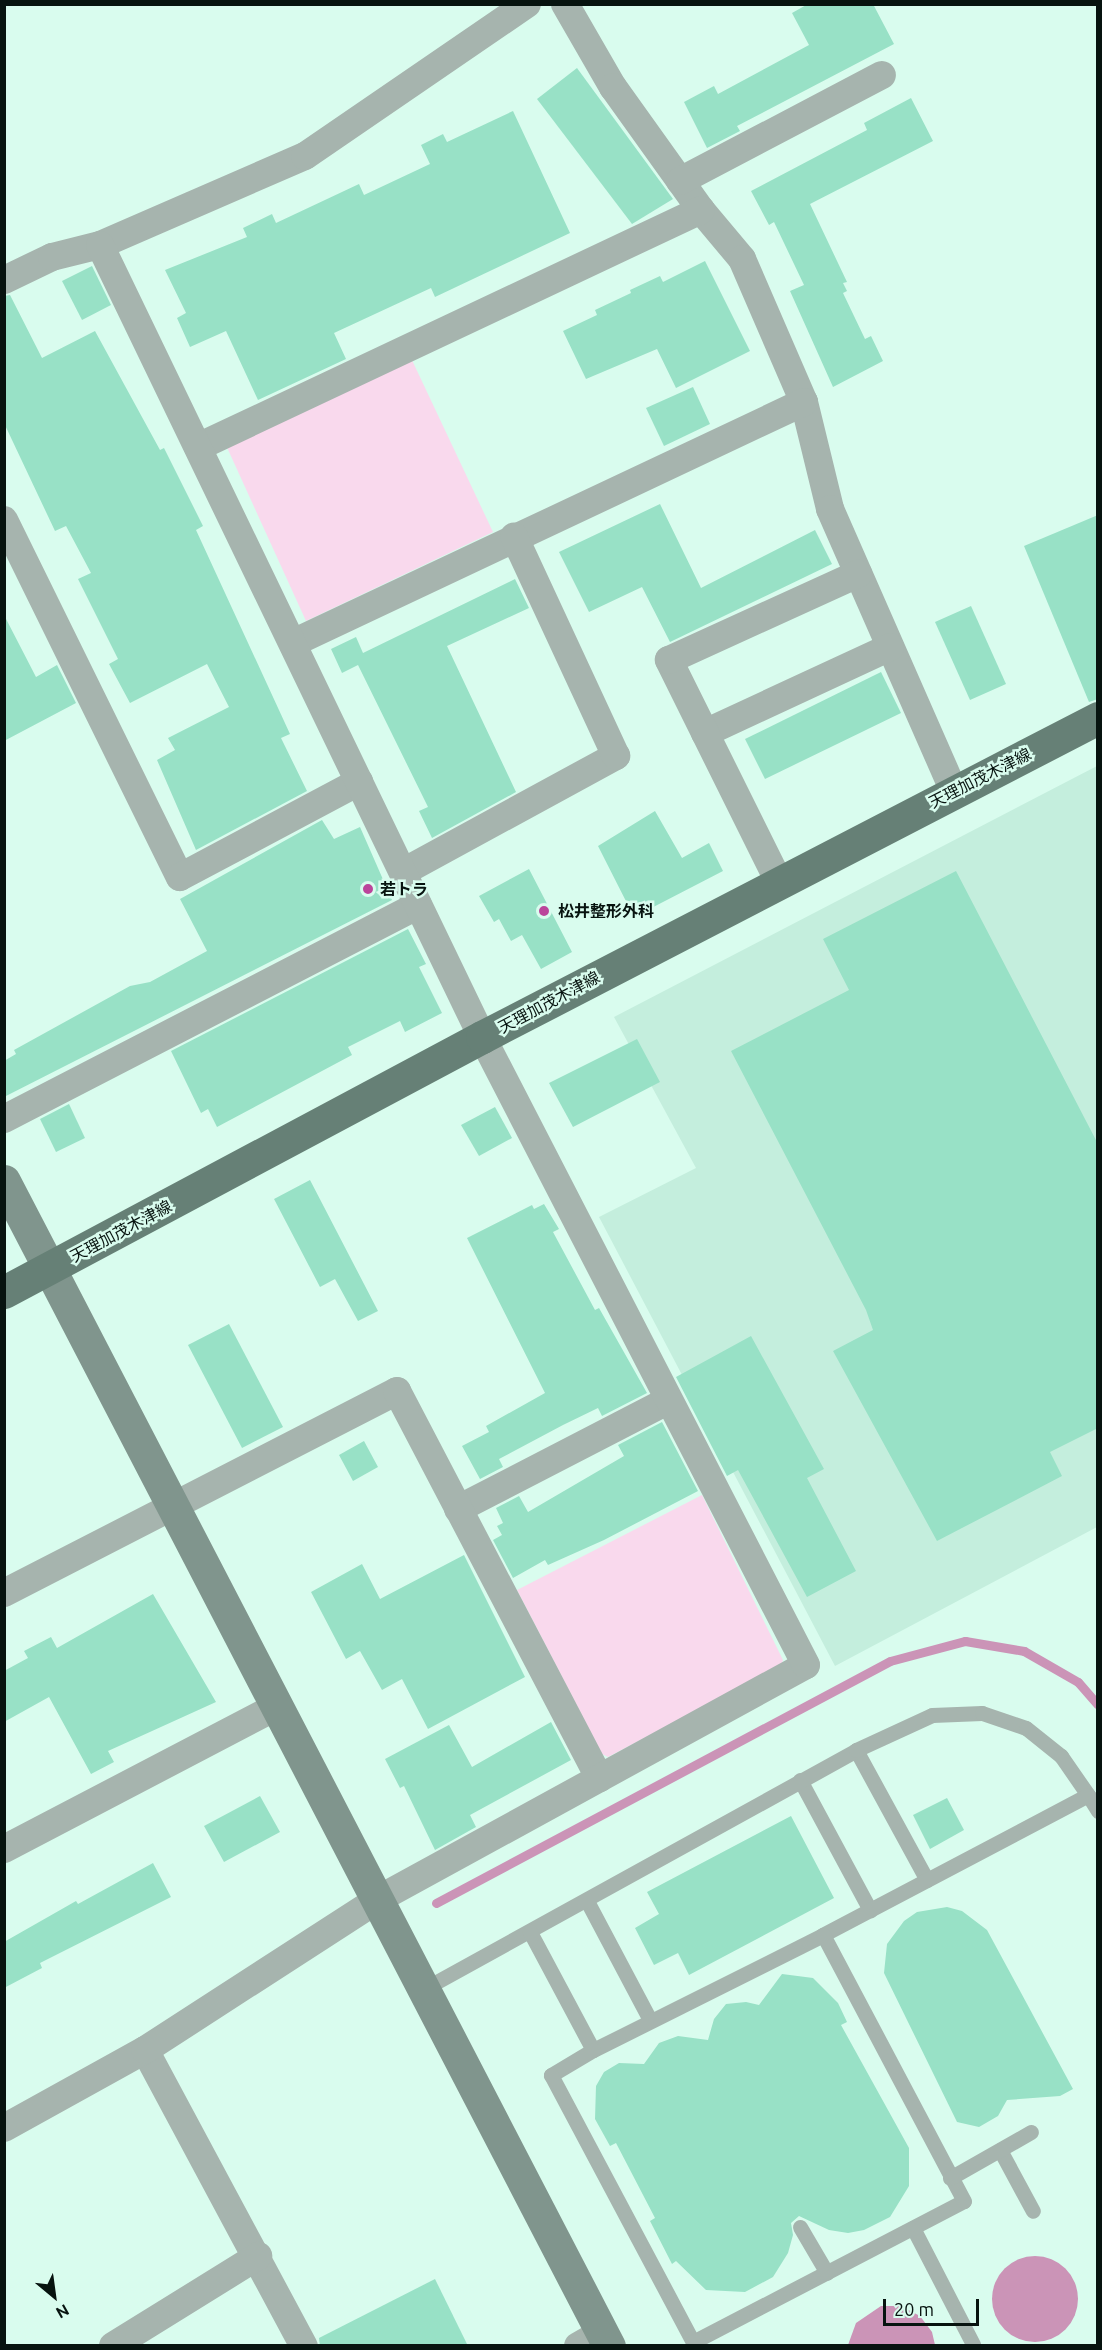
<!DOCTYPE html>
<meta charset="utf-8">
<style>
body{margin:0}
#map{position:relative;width:1102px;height:2350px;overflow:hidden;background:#d9fcee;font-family:Ubuntu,"Noto Sans JP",sans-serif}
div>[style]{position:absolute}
.built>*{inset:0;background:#c4eedd}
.green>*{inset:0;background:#f9d9ed}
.water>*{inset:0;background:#cb94b7}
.round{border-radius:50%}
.stream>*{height:9px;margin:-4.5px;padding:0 4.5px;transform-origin:4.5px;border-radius:4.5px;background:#cb94b7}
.building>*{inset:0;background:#98e1c6}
.lane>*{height:15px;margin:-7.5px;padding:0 7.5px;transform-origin:7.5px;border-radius:7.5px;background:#a6b4ae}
.street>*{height:28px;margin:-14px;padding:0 14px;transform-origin:14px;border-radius:14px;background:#a6b4ae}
.secondary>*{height:33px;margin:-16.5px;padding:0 16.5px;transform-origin:16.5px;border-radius:16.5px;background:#80958d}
.primary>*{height:33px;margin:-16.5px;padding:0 16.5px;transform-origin:16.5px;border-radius:16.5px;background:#668076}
.dots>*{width:16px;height:16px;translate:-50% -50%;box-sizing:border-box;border:3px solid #d9fcee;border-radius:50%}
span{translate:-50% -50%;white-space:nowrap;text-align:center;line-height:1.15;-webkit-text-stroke:5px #d9fcee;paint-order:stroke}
.street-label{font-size:16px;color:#07130f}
.poi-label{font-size:16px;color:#07130f;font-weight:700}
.left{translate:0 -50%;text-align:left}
.frame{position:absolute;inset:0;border:6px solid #07130f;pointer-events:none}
.north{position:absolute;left:24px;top:2266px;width:60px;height:60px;-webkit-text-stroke:4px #d9fcee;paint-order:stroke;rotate:151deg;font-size:16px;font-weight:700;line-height:24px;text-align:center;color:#07130f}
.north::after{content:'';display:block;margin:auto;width:21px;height:27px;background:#07130f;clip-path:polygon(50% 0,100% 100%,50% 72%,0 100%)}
.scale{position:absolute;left:883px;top:2299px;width:96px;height:27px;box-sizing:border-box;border:3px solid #07130f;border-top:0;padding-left:8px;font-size:18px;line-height:21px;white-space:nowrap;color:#07130f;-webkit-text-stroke:4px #d9fcee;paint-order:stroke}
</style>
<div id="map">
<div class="built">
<i style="clip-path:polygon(1097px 766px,1097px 1527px,835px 1666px,599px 1217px,696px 1168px,614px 1017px)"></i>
</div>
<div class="green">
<i style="clip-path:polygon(411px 358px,493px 532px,306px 621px,225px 443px)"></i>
<i style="clip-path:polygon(702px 1495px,783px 1660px,781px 1666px,608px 1757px,602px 1754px,517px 1590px)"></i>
</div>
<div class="water">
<i class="round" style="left:992px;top:2256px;width:86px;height:86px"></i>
<i style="clip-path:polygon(881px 2306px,901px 2306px,920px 2316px,932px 2332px,935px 2345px,848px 2345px,856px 2323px)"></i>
</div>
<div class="stream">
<i style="left:436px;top:1903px;width:514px;rotate:-28.06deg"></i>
<i style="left:890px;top:1661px;width:78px;rotate:-14.9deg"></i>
<i style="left:965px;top:1641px;width:60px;rotate:9.6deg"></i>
<i style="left:1024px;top:1651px;width:62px;rotate:29.9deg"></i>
<i style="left:1078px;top:1682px;width:30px;rotate:49deg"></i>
</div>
<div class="building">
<i style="clip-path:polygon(808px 4px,873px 4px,894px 44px,737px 126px,740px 131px,707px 148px,684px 102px,714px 86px,718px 94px,809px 45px,792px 13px)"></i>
<i style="clip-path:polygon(577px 68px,673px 199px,632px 224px,537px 99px)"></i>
<i style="clip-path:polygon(911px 98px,933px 141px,810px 204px,847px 282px,843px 283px,847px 291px,843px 293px,865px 339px,871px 336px,883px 361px,833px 387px,790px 291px,804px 285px,774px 222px,769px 225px,751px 191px,867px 130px,864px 123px)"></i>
<i style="clip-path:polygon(513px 111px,570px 233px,435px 297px,431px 288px,334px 333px,346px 359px,258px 400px,226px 331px,190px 347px,177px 318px,186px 313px,165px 270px,247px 237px,243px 228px,272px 214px,276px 223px,359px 184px,364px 195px,430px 164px,421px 145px,443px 134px,447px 142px)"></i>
<i style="clip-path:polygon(705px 261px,750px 351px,676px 388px,657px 349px,586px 379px,563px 331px,597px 315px,595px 310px,631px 293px,630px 290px,660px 276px,663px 282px)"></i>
<i style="clip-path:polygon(92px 266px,111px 305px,82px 320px,62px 281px)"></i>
<i style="clip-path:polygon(10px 295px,42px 358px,95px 331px,160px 450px,164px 448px,203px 526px,196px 530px,290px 734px,281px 738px,307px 791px,196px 850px,157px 760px,175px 750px,168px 738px,229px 707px,207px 664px,130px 703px,109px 664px,118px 659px,78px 579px,91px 573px,66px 526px,55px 531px,4px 423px,4px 296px)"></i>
<i style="clip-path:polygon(693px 387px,710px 424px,664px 446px,646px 408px)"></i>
<i style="clip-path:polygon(660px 504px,701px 588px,815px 530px,832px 564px,670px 642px,642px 587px,589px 612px,559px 552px)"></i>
<i style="clip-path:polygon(1098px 515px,1098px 699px,1089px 702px,1024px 546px)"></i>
<i style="clip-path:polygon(515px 579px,529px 608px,447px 646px,516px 792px,432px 838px,419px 811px,428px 807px,358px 665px,342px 673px,331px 649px,356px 637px,363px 653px)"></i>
<i style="clip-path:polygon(971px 606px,1006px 684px,970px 700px,935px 622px)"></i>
<i style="clip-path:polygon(4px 615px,36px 677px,57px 665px,76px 703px,4px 741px)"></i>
<i style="clip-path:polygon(881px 672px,901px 713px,765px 779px,745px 739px)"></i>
<i style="clip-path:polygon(655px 811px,682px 858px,709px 843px,723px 871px,634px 917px,598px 846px)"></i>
<i style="clip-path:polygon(322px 820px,334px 839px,360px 827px,392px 900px,4px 1097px,4px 1061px,16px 1054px,14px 1050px,130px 986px,150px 982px,207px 951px,180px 899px)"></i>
<i style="clip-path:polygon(529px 869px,572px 952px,541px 969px,522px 935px,511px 941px,499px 919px,494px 922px,479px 896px)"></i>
<i style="clip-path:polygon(956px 871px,1098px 1144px,1098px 1428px,1050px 1452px,1062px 1476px,937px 1541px,833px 1351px,873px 1330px,866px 1310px,731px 1051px,849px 990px,823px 939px)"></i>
<i style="clip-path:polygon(408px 929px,426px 964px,419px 967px,442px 1013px,405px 1032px,400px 1021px,348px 1047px,352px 1055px,217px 1127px,208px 1109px,201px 1113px,171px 1051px)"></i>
<i style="clip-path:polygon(637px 1039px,660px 1082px,573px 1127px,549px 1083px)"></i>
<i style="clip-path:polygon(69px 1104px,85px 1138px,56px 1152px,40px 1119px)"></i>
<i style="clip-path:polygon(495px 1107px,512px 1138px,479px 1156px,461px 1125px)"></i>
<i style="clip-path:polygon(310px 1180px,378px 1311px,358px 1321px,335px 1279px,320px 1287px,274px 1199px)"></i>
<i style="clip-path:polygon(544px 1204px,559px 1229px,553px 1232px,595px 1310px,599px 1308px,647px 1393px,602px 1416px,598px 1408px,563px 1425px,499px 1459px,503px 1467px,480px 1479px,462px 1446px,489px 1432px,486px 1426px,545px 1393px,467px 1238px,532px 1205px,534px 1209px)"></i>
<i style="clip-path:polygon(229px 1324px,283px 1427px,242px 1448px,188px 1345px)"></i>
<i style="clip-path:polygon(751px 1336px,824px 1469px,807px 1478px,856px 1571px,807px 1597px,738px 1470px,727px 1476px,676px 1377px)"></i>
<i style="clip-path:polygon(662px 1422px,698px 1491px,604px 1540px,548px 1565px,545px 1560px,513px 1578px,493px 1540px,502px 1535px,497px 1526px,503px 1523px,496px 1508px,519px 1496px,528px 1512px,624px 1456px,618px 1445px)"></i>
<i style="clip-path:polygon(364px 1441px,378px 1467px,353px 1481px,339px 1455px)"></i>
<i style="clip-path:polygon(464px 1555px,525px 1677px,428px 1729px,402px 1679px,382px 1690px,360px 1651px,346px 1659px,311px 1592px,362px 1564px,380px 1599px)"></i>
<i style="clip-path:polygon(153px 1594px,216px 1702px,108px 1751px,114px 1762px,91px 1774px,49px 1697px,4px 1722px,4px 1671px,28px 1658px,24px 1651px,51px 1637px,57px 1648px)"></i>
<i style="clip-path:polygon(551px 1722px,571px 1760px,470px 1815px,476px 1827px,435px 1850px,404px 1786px,400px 1788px,385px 1759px,449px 1725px,472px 1767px)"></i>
<i style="clip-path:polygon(260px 1796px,280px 1832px,224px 1862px,204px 1826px)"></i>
<i style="clip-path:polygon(947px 1798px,964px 1830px,930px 1849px,913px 1815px)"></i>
<i style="clip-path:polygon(791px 1816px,834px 1898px,689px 1975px,678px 1953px,654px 1965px,635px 1928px,659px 1914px,647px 1892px)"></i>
<i style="clip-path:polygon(153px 1863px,171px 1897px,40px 1963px,42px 1968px,4px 1988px,4px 1942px,76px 1901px,78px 1904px)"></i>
<i style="clip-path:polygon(947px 1907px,962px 1911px,987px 1930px,1073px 2089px,1060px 2096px,1007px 2100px,998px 2116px,979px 2127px,957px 2122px,884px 1973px,887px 1944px,904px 1921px,917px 1912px)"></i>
<i style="clip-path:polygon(782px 1974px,813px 1978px,838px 2003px,847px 2022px,841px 2025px,909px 2148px,909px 2186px,890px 2217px,864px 2230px,848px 2233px,829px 2230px,799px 2216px,791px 2223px,793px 2235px,788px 2253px,773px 2277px,745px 2292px,706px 2290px,676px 2261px,672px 2264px,650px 2221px,655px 2218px,616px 2143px,610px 2146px,595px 2119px,596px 2086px,604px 2072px,619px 2063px,644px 2064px,659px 2043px,678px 2036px,708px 2040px,714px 2019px,726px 2004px,746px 2002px,759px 2005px)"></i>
<i style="clip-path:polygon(435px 2279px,468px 2346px,320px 2346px,319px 2338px)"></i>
</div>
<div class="lane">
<i style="left:856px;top:1750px;width:148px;rotate:61.4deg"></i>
<i style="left:800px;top:1780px;width:148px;rotate:61.7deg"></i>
<i style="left:1088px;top:1795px;width:19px;rotate:58deg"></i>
<i style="left:587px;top:1901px;width:135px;rotate:62.1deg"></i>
<i style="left:422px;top:1990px;width:496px;rotate:-28.9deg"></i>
<i style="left:856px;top:1750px;width:84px;rotate:-24.7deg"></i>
<i style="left:932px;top:1715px;width:50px;rotate:-2.3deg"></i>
<i style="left:982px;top:1713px;width:46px;rotate:18.8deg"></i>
<i style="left:1026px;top:1728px;width:45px;rotate:38.7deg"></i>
<i style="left:1061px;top:1756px;width:47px;rotate:55.3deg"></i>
<i style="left:1088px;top:1795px;width:300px;rotate:152.2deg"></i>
<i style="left:823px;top:1935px;width:257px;rotate:153.4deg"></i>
<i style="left:593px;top:2050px;width:134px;rotate:-118.1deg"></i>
<i style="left:593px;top:2050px;width:49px;rotate:149.2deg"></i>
<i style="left:551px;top:2075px;width:302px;rotate:62deg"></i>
<i style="left:693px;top:2342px;width:305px;rotate:-27.5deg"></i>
<i style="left:964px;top:2201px;width:301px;rotate:-117.9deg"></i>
<i style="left:1000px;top:2150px;width:69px;rotate:61.6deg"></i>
<i style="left:950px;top:2178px;width:93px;rotate:-29.6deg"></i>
<i style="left:800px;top:2227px;width:53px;rotate:59.6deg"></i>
<i style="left:913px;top:2228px;width:131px;rotate:62.7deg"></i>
</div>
<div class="street">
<i style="left:565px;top:4px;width:96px;rotate:60deg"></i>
<i style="left:613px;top:87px;width:151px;rotate:54.4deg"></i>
<i style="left:701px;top:210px;width:64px;rotate:50.1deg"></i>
<i style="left:742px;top:259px;width:156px;rotate:66.6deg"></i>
<i style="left:804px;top:402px;width:110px;rotate:76.3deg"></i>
<i style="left:830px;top:509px;width:308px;rotate:66.3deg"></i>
<i style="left:680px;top:181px;width:228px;rotate:-27.7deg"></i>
<i style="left:4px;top:280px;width:53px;rotate:-25.6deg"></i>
<i style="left:52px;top:257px;width:49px;rotate:-14deg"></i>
<i style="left:100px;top:245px;width:223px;rotate:-23.5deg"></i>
<i style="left:305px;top:156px;width:269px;rotate:-34.4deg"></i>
<i style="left:198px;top:447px;width:556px;rotate:-25.23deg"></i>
<i style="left:4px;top:520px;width:398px;rotate:63.8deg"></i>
<i style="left:180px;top:877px;width:203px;rotate:-28deg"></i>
<i style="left:293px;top:643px;width:565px;rotate:-25.25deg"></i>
<i style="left:705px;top:733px;width:204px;rotate:-24.9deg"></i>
<i style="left:403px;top:872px;width:243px;rotate:-28.6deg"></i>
<i style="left:616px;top:756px;width:242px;rotate:-114.9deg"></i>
<i style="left:779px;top:882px;width:248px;rotate:-116.4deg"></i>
<i style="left:669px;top:660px;width:208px;rotate:-24.5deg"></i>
<i style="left:4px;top:1119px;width:466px;rotate:-27.3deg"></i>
<i style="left:458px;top:1509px;width:237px;rotate:-27.3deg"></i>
<i style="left:4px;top:1593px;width:442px;rotate:-27.2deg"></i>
<i style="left:397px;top:1391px;width:437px;rotate:62.4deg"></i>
<i style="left:4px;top:1849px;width:308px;rotate:-27.6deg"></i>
<i style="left:145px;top:2050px;width:336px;rotate:61.8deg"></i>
<i style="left:4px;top:2128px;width:161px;rotate:-29deg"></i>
<i style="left:145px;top:2050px;width:274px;rotate:-32.9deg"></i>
<i style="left:375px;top:1901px;width:491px;rotate:-28.7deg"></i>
<i style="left:806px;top:1665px;width:707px;rotate:-117.29deg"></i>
<i style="left:482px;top:1037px;width:879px;rotate:-115.75deg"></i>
<i style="left:113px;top:2346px;width:171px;rotate:-31.8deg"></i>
<i style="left:578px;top:2346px;width:28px;rotate:-30deg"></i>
</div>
<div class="secondary">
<i style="left:4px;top:1181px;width:1313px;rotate:62.56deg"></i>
</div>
<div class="primary">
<i style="left:4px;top:1292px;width:542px;rotate:-28.08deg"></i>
<i style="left:482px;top:1037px;width:694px;rotate:-27.38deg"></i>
</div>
<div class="dots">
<i style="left:368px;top:889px;background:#bb459b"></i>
<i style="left:544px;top:911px;background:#bb459b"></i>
</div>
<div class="street-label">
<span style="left:980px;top:778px;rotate:-27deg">天理加茂木津線</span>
<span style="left:549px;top:1002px;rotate:-28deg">天理加茂木津線</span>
<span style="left:121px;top:1231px;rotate:-28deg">天理加茂木津線</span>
</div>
<div class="poi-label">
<span class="left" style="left:380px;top:889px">若トラ</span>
<span class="left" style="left:558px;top:911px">松井整形外科</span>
</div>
<div class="frame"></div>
<div class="north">N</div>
<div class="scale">20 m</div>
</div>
